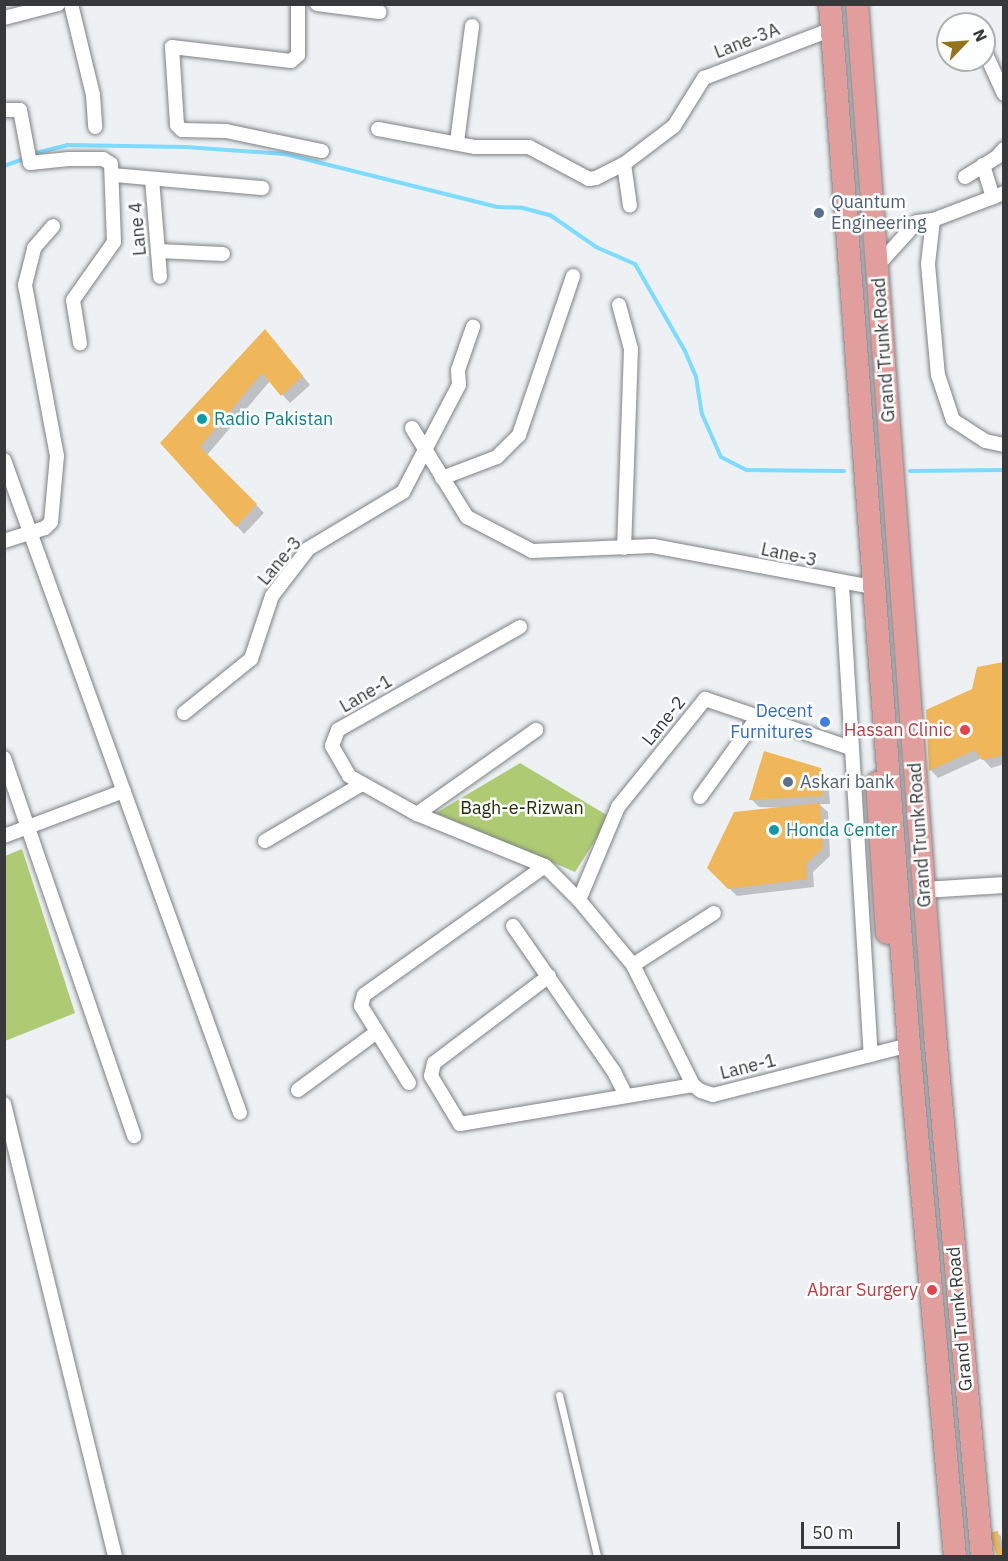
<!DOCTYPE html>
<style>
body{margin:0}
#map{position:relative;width:1008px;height:1561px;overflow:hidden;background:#eef1f4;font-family:"IBM Plex Sans",sans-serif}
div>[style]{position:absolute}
.green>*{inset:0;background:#aecb73}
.shadow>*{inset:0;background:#0003}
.stream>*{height:4px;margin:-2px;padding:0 2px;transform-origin:2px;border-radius:2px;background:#7ddbfe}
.building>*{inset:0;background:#efb65a}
.roads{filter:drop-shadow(0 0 2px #7e8084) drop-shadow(0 0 2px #7e8084)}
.service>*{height:7px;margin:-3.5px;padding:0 3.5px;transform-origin:3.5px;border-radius:3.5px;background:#fff}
.minor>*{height:14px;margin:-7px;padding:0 7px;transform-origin:7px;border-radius:7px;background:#fff}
.tertiary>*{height:16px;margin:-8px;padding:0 8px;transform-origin:8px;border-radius:8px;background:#fff}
.trunk>*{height:22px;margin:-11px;padding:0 11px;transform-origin:11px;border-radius:11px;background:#e29e9c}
.dots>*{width:16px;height:16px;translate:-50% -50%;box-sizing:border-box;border:3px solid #fdfefe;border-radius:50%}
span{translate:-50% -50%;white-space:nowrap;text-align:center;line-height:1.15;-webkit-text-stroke:5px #fdfefe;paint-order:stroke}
.street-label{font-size:18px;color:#37383a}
.service-label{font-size:18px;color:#4e5e75}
.left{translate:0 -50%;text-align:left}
.culture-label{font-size:18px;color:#0d838f}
.shop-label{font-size:18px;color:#366cbe}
.right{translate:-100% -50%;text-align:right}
.health-label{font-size:18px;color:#be3a42}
.park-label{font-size:18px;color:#232e06}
.frame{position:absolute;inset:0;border:6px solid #37383a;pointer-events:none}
.north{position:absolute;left:936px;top:12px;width:60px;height:60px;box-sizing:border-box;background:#fdfefe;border:2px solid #aeafb0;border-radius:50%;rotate:65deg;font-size:16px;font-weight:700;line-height:24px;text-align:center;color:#37383a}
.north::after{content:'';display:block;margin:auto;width:21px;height:27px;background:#94741b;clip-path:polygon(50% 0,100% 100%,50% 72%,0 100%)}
.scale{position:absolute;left:801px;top:1522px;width:99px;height:27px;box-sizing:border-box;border:3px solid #37383a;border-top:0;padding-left:8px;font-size:18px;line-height:21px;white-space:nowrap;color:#37383a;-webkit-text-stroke:4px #fdfefe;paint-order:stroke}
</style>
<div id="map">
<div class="green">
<i style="clip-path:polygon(520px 763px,610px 817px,575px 872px,436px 813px)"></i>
<i style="clip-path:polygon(22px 849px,75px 1013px,5px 1041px,5px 856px)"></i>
</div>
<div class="shadow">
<i style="clip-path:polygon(273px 339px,310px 385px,290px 403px,270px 381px,207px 455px,264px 513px,244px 534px,162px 443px)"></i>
<i style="clip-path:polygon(1004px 663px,1004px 764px,991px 768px,982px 758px,938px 778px,931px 770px,928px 711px,973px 690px)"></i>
<i style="clip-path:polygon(820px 769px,828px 777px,830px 804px,819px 804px,828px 812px,830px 856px,813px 872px,814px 887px,737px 896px,709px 868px,784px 808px,759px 807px,751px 799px)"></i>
<i style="clip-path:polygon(997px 1533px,1001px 1536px,1004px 1556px,998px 1556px,991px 1534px)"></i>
</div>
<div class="stream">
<i style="left:32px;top:154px;width:36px;rotate:-14deg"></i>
<i style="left:67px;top:145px;width:118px;rotate:1deg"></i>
<i style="left:185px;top:147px;width:100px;rotate:4deg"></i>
<i style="left:285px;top:154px;width:219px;rotate:14deg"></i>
<i style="left:498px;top:207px;width:25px;rotate:2deg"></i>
<i style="left:523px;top:208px;width:28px;rotate:15deg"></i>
<i style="left:550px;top:215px;width:56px;rotate:34.8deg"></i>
<i style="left:596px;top:247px;width:43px;rotate:23.6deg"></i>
<i style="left:635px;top:264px;width:100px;rotate:60.1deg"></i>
<i style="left:685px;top:351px;width:28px;rotate:67deg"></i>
<i style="left:696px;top:377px;width:37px;rotate:81deg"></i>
<i style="left:702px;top:414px;width:47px;rotate:66.2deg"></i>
<i style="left:721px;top:457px;width:29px;rotate:27deg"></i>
<i style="left:747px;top:470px;width:97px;rotate:0.6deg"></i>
<i style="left:4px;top:166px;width:23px;rotate:-20deg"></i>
<i style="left:910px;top:471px;width:94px;rotate:-0.6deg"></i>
</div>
<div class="building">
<i style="clip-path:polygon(265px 329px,303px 376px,281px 396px,262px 373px,200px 447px,257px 504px,236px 527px,160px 443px)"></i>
<i style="clip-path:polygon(1004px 662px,1004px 755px,982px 760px,975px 750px,929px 771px,926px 710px,972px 689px,977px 667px)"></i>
<i style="clip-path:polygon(764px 751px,821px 768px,823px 796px,749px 800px)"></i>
<i style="clip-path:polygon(820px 803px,823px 848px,806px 864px,807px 879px,728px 889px,707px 868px,734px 812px)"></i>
<i style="clip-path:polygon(998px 1531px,1000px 1548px,1004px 1547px,1004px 1556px,997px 1556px,989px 1533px)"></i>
</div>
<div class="roads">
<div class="service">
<i style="left:559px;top:1395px;width:165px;rotate:76.7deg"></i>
</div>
<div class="minor">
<i style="left:71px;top:4px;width:94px;rotate:76.4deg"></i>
<i style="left:93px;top:95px;width:32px;rotate:86deg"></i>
<i style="left:298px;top:4px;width:51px;rotate:90deg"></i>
<i style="left:298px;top:55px;width:9px;rotate:139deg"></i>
<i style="left:291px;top:61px;width:120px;rotate:-173.3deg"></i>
<i style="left:172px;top:47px;width:78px;rotate:86.3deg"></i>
<i style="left:177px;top:125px;width:7px;rotate:45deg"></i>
<i style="left:182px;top:130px;width:44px;rotate:1.3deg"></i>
<i style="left:226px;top:131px;width:98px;rotate:11.8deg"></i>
<i style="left:317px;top:4px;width:63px;rotate:7.4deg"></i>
<i style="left:4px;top:18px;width:56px;rotate:-14.5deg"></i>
<i style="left:984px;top:50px;width:48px;rotate:65.6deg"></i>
<i style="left:4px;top:110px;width:16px"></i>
<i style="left:20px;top:110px;width:54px;rotate:79.3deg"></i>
<i style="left:30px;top:163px;width:39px;rotate:-6deg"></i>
<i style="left:69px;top:159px;width:34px"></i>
<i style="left:103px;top:159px;width:9px;rotate:32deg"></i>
<i style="left:111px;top:164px;width:78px;rotate:87.8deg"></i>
<i style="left:114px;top:242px;width:71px;rotate:125.3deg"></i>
<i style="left:73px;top:300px;width:44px;rotate:80.8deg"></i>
<i style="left:378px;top:129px;width:99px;rotate:10.5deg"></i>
<i style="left:475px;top:147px;width:54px"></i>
<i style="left:529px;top:147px;width:68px;rotate:28.1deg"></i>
<i style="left:589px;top:179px;width:7px;rotate:-8deg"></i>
<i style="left:596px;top:178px;width:31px;rotate:-27deg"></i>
<i style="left:624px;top:164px;width:63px;rotate:-37.2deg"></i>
<i style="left:674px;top:126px;width:57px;rotate:-58deg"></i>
<i style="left:704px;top:78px;width:137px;rotate:-20.9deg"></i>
<i style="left:457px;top:142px;width:117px;rotate:-82.6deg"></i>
<i style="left:624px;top:164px;width:42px;rotate:81.9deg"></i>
<i style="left:983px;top:165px;width:34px;rotate:73deg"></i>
<i style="left:113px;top:175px;width:150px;rotate:5deg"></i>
<i style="left:965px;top:177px;width:38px;rotate:-32deg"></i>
<i style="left:997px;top:157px;width:11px;rotate:-49deg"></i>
<i style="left:152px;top:179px;width:98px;rotate:85.3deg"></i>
<i style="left:933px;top:220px;width:76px;rotate:-20.8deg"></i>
<i style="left:158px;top:251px;width:65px;rotate:2.6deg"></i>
<i style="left:878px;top:265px;width:58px;rotate:-47.8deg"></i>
<i style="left:917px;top:222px;width:16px;rotate:-7deg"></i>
<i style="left:933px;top:220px;width:44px;rotate:96.5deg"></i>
<i style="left:928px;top:264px;width:111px;rotate:84.9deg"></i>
<i style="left:938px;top:375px;width:47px;rotate:71.6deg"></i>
<i style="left:953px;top:420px;width:38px;rotate:33deg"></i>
<i style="left:985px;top:441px;width:19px;rotate:12deg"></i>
<i style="left:619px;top:305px;width:46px;rotate:74.7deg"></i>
<i style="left:631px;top:349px;width:199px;rotate:92deg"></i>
<i style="left:412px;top:428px;width:105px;rotate:58.3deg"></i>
<i style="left:467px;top:517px;width:73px;rotate:27.6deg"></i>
<i style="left:532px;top:551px;width:121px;rotate:-2.4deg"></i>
<i style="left:653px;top:546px;width:228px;rotate:10.6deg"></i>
<i style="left:4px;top:460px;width:694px;rotate:70.13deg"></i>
<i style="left:442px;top:478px;width:59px;rotate:-20.9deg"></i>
<i style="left:497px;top:457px;width:31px;rotate:-45deg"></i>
<i style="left:519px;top:435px;width:168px;rotate:-71.2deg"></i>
<i style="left:4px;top:541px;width:43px;rotate:-17.6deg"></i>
<i style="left:45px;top:528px;width:8px;rotate:-45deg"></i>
<i style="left:51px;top:522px;width:66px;rotate:-84.8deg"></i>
<i style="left:57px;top:456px;width:174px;rotate:-100.6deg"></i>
<i style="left:25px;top:285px;width:38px;rotate:-76deg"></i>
<i style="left:34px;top:248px;width:29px;rotate:-49deg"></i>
<i style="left:842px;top:585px;width:471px;rotate:86.5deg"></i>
<i style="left:520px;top:627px;width:209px;rotate:150.5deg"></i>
<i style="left:338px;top:730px;width:17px;rotate:111deg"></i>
<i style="left:332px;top:746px;width:34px;rotate:60deg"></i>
<i style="left:349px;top:776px;width:78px;rotate:29.2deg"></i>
<i style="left:417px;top:814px;width:138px;rotate:22.1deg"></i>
<i style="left:545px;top:866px;width:48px;rotate:45deg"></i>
<i style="left:579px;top:900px;width:85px;rotate:50.3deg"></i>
<i style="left:633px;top:965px;width:134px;rotate:63.4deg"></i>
<i style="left:693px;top:1085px;width:10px;rotate:37deg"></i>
<i style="left:701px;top:1091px;width:13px;rotate:18deg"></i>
<i style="left:713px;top:1095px;width:202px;rotate:-14.3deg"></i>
<i style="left:184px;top:713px;width:86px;rotate:-38.9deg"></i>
<i style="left:251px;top:659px;width:66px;rotate:-71.6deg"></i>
<i style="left:272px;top:596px;width:59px;rotate:-52.5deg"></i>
<i style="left:308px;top:549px;width:111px;rotate:-31deg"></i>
<i style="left:403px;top:492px;width:121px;rotate:-62.4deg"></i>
<i style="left:459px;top:385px;width:15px;rotate:-94deg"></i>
<i style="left:458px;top:370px;width:46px;rotate:-70.8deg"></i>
<i style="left:4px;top:758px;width:400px;rotate:71deg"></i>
<i style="left:700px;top:797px;width:97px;rotate:-54.2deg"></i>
<i style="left:417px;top:814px;width:146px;rotate:-35.2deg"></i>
<i style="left:4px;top:836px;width:128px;rotate:-20.6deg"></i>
<i style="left:265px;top:841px;width:110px;rotate:-30.5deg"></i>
<i style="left:579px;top:900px;width:101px;rotate:-67.2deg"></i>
<i style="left:618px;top:807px;width:139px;rotate:-51.1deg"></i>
<i style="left:705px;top:699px;width:154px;rotate:18.6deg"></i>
<i style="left:513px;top:926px;width:178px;rotate:55.3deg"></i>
<i style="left:614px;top:1072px;width:27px;rotate:63deg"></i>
<i style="left:633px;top:965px;width:96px;rotate:-32.7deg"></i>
<i style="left:549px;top:976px;width:144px;rotate:142.9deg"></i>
<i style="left:434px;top:1063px;width:13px;rotate:103deg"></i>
<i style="left:431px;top:1076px;width:56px;rotate:58.9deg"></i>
<i style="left:460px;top:1124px;width:236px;rotate:-9.5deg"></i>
<i style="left:409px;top:1083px;width:91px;rotate:-121.9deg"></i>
<i style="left:361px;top:1006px;width:11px;rotate:-75deg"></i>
<i style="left:364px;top:995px;width:222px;rotate:-35.5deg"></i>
<i style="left:298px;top:1090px;width:98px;rotate:-36.3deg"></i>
<i style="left:4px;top:1104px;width:465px;rotate:76.2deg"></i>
</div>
<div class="tertiary">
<i style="left:924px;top:890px;width:80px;rotate:-3.6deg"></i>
</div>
<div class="trunk">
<i style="left:830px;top:4px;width:1044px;rotate:85.66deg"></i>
<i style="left:909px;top:1045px;width:513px;rotate:84.86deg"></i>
<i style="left:857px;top:4px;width:1034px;rotate:85.67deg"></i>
<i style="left:935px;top:1035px;width:523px;rotate:84.85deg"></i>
<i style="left:877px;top:783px;width:150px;rotate:86.2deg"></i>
</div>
</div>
<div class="dots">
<i style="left:819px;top:213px;background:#5c6f8a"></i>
<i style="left:202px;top:419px;background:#0f9aa8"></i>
<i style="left:825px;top:722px;background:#3f7fe0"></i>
<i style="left:965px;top:730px;background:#e0444e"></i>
<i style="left:788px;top:782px;background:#5c6f8a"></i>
<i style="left:774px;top:830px;background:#0f9aa8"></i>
<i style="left:932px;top:1290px;background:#e0444e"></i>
</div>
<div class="street-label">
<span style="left:747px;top:41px;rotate:-21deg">Lane-3A</span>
<span style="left:138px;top:229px;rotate:-95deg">Lane 4</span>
<span style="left:884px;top:350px;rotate:-94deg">Grand Trunk Road</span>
<span style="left:789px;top:555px;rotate:12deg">Lane-3</span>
<span style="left:280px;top:561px;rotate:-50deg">Lane-3</span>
<span style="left:366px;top:694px;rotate:-30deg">Lane-1</span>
<span style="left:664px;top:721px;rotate:-51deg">Lane-2</span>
<span style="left:920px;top:835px;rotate:-94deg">Grand Trunk Road</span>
<span style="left:748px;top:1067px;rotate:-14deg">Lane-1</span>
<span style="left:960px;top:1319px;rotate:-95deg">Grand Trunk Road</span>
</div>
<div class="service-label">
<span class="left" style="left:831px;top:213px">Quantum<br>Engineering</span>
<span class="left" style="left:800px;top:782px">Askari bank</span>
</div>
<div class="culture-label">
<span class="left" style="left:214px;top:419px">Radio Pakistan</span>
<span class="left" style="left:786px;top:830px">Honda Center</span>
</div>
<div class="shop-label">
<span class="right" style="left:813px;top:722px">Decent<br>Furnitures</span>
</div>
<div class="health-label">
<span class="right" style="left:952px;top:730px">Hassan Clinic</span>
<span class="right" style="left:918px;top:1290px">Abrar Surgery</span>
</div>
<div class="park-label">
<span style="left:522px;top:808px">Bagh-e-Rizwan</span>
</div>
<div class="frame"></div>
<div class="north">N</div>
<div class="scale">50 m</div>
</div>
